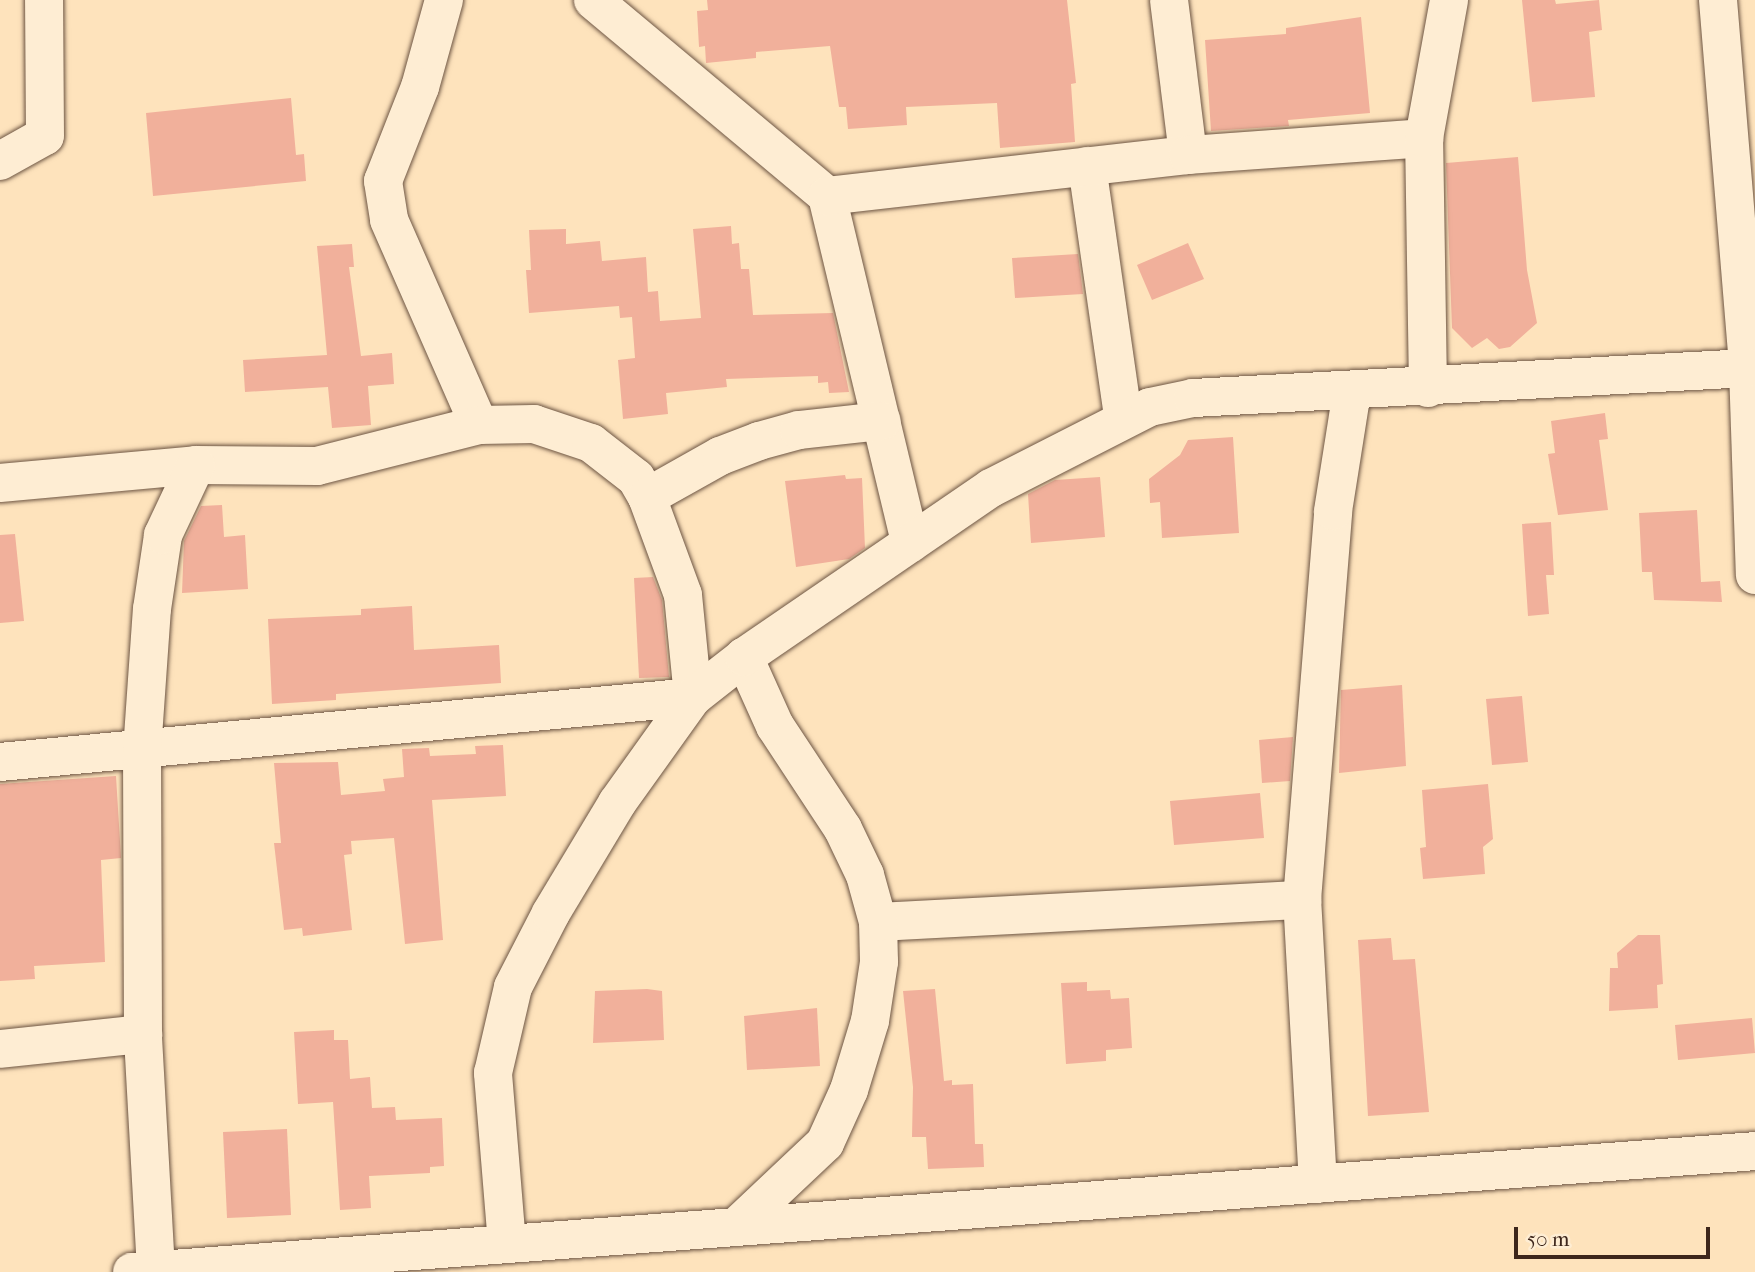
<!DOCTYPE html>
<style>
body{margin:0}
#map{position:relative;width:1755px;height:1272px;overflow:hidden;background:#fee3bc;font-family:"IM FELL French Canon",serif}
div>[style]{position:absolute}
.building>*{inset:0;background:#f1b09b}
.roads{filter:drop-shadow(0 0 2px #6d5543) drop-shadow(0 0 2px #6d5543)}
.minor>*{height:38px;margin:-19px;padding:0 19px;transform-origin:19px;border-radius:19px;background:#feedd3}
span{translate:-50% -50%;white-space:nowrap;text-align:center;line-height:1.15;-webkit-text-stroke:5px #feedd3;paint-order:stroke}
.scale{position:absolute;left:1514px;top:1227px;width:196px;height:32px;box-sizing:border-box;border:4px solid #3d261b;border-top:0;padding-left:9px;font-size:21px;line-height:24px;white-space:nowrap;color:#3d261b;-webkit-text-stroke:5px #feedd3;paint-order:stroke}
</style>
<div id="map">
<div class="building">
<i style="clip-path:polygon(707px 0,1067px 0,1076px 83px,1071px 84px,1075px 142px,1000px 148px,997px 103px,906px 107px,907px 125px,848px 129px,846px 107px,839px 107px,830px 46px,756px 52px,756px 58px,706px 63px,705px 46px,699px 47px,697px 11px,708px 10px)"></i>
<i style="clip-path:polygon(1522px 0,1555px 0,1556px 4px,1599px 0,1602px 30px,1589px 32px,1595px 97px,1532px 102px)"></i>
<i style="clip-path:polygon(1361px 17px,1370px 113px,1288px 120px,1289px 126px,1211px 131px,1205px 40px,1286px 34px,1286px 28px)"></i>
<i style="clip-path:polygon(291px 98px,296px 155px,304px 154px,306px 181px,153px 196px,146px 113px)"></i>
<i style="clip-path:polygon(1518px 157px,1527px 270px,1537px 323px,1510px 347px,1499px 349px,1487px 338px,1472px 348px,1452px 328px,1446px 163px)"></i>
<i style="clip-path:polygon(731px 226px,732px 244px,739px 243px,741px 269px,749px 269px,753px 315px,833px 313px,849px 392px,829px 393px,828px 382px,818px 383px,818px 376px,726px 379px,727px 387px,666px 393px,668px 414px,623px 419px,618px 360px,635px 358px,632px 317px,620px 318px,619px 306px,529px 313px,526px 270px,531px 270px,529px 230px,566px 229px,566px 244px,600px 241px,602px 261px,646px 257px,648px 292px,658px 291px,660px 321px,701px 318px,693px 229px)"></i>
<i style="clip-path:polygon(1188px 243px,1204px 279px,1152px 300px,1137px 265px)"></i>
<i style="clip-path:polygon(352px 244px,354px 267px,349px 267px,361px 356px,392px 353px,394px 384px,368px 386px,371px 425px,332px 428px,328px 387px,245px 392px,243px 360px,327px 355px,317px 246px)"></i>
<i style="clip-path:polygon(1078px 254px,1083px 294px,1015px 298px,1012px 258px)"></i>
<i style="clip-path:polygon(1605px 413px,1608px 439px,1599px 440px,1608px 510px,1558px 515px,1548px 454px,1555px 453px,1551px 421px)"></i>
<i style="clip-path:polygon(1233px 437px,1239px 533px,1162px 538px,1160px 502px,1150px 503px,1149px 479px,1180px 455px,1188px 440px)"></i>
<i style="clip-path:polygon(845px 475px,846px 479px,862px 478px,865px 548px,849px 559px,796px 567px,785px 481px)"></i>
<i style="clip-path:polygon(1100px 477px,1105px 537px,1031px 543px,1028px 494px,1055px 480px)"></i>
<i style="clip-path:polygon(222px 505px,224px 537px,245px 535px,248px 589px,182px 593px,184px 541px,201px 506px)"></i>
<i style="clip-path:polygon(1697px 510px,1701px 582px,1720px 581px,1722px 602px,1654px 600px,1652px 572px,1642px 572px,1639px 513px)"></i>
<i style="clip-path:polygon(1551px 522px,1554px 575px,1546px 575px,1549px 614px,1528px 616px,1522px 524px)"></i>
<i style="clip-path:polygon(15px 534px,24px 621px,0 623px,0 535px)"></i>
<i style="clip-path:polygon(653px 577px,662px 600px,669px 677px,639px 678px,634px 578px)"></i>
<i style="clip-path:polygon(412px 606px,414px 650px,499px 645px,501px 683px,336px 694px,336px 700px,272px 704px,268px 619px,361px 615px,361px 609px)"></i>
<i style="clip-path:polygon(1402px 685px,1406px 766px,1339px 773px,1341px 690px)"></i>
<i style="clip-path:polygon(1522px 696px,1528px 762px,1492px 765px,1486px 699px)"></i>
<i style="clip-path:polygon(1293px 737px,1290px 781px,1262px 783px,1259px 740px)"></i>
<i style="clip-path:polygon(503px 745px,506px 796px,432px 800px,443px 940px,405px 944px,394px 838px,351px 841px,352px 854px,344px 855px,352px 930px,303px 936px,302px 928px,284px 930px,274px 843px,281px 843px,274px 763px,338px 762px,341px 795px,385px 791px,383px 779px,404px 777px,402px 749px,429px 748px,430px 756px,476px 754px,475px 746px)"></i>
<i style="clip-path:polygon(116px 776px,121px 858px,101px 860px,105px 962px,34px 966px,35px 979px,0 981px,0 784px)"></i>
<i style="clip-path:polygon(1488px 784px,1493px 839px,1483px 847px,1485px 874px,1423px 879px,1420px 848px,1426px 847px,1422px 790px)"></i>
<i style="clip-path:polygon(1260px 793px,1264px 838px,1174px 845px,1170px 801px)"></i>
<i style="clip-path:polygon(1638px 935px,1660px 935px,1663px 984px,1657px 985px,1658px 1008px,1609px 1011px,1610px 968px,1618px 968px,1617px 953px)"></i>
<i style="clip-path:polygon(1391px 938px,1393px 960px,1415px 959px,1429px 1112px,1368px 1116px,1358px 940px)"></i>
<i style="clip-path:polygon(1087px 982px,1087px 991px,1110px 990px,1111px 999px,1129px 998px,1132px 1048px,1106px 1050px,1106px 1061px,1066px 1064px,1061px 983px)"></i>
<i style="clip-path:polygon(647px 989px,662px 991px,664px 1040px,593px 1043px,595px 991px)"></i>
<i style="clip-path:polygon(935px 989px,944px 1081px,952px 1080px,952px 1085px,973px 1084px,975px 1144px,983px 1144px,984px 1167px,928px 1169px,926px 1137px,912px 1137px,913px 1087px,903px 991px)"></i>
<i style="clip-path:polygon(817px 1008px,820px 1066px,747px 1070px,744px 1016px)"></i>
<i style="clip-path:polygon(1752px 1018px,1755px 1053px,1678px 1060px,1675px 1025px)"></i>
<i style="clip-path:polygon(334px 1030px,334px 1040px,348px 1040px,350px 1079px,370px 1077px,372px 1108px,395px 1107px,396px 1120px,442px 1118px,444px 1166px,430px 1167px,430px 1173px,369px 1176px,371px 1208px,340px 1210px,333px 1102px,298px 1104px,294px 1032px)"></i>
<i style="clip-path:polygon(287px 1129px,291px 1215px,227px 1218px,223px 1132px)"></i>
</div>
<div class="roads">
<div class="minor">
<i style="left:444px;top:0;width:90px;rotate:105.4deg"></i>
<i style="left:420px;top:87px;width:101px;rotate:111.5deg"></i>
<i style="left:383px;top:181px;width:39px;rotate:81deg"></i>
<i style="left:389px;top:220px;width:224px;rotate:66.3deg"></i>
<i style="left:593px;top:0;width:305px;rotate:39.9deg"></i>
<i style="left:827px;top:196px;width:357px;rotate:76.5deg"></i>
<i style="left:1169px;top:0;width:156px;rotate:83deg"></i>
<i style="left:1718px;top:0;width:369px;rotate:85.3deg"></i>
<i style="left:1748px;top:368px;width:207px;rotate:88.1deg"></i>
<i style="left:0;top:161px;width:51px;rotate:-29.1deg"></i>
<i style="left:45px;top:136px;width:136px;rotate:-90.4deg"></i>
<i style="left:1087px;top:166px;width:254px;rotate:81.8deg"></i>
<i style="left:827px;top:196px;width:363px;rotate:-6.5deg"></i>
<i style="left:1188px;top:155px;width:237px;rotate:-4.1deg"></i>
<i style="left:1428px;top:388px;width:250px;rotate:-90.9deg"></i>
<i style="left:1424px;top:138px;width:140px;rotate:-79.7deg"></i>
<i style="left:0;top:483px;width:197px;rotate:-5.2deg"></i>
<i style="left:196px;top:465px;width:121px;rotate:0.5deg"></i>
<i style="left:317px;top:466px;width:167px;rotate:-14.2deg"></i>
<i style="left:479px;top:425px;width:55px;rotate:-1deg"></i>
<i style="left:534px;top:424px;width:60px;rotate:18.4deg"></i>
<i style="left:591px;top:443px;width:57px;rotate:37.9deg"></i>
<i style="left:636px;top:478px;width:22px;rotate:60deg"></i>
<i style="left:647px;top:497px;width:104px;rotate:69.8deg"></i>
<i style="left:683px;top:595px;width:102px;rotate:84.4deg"></i>
<i style="left:693px;top:697px;width:696px;rotate:174.64deg"></i>
<i style="left:647px;top:497px;width:84px;rotate:-29.3deg"></i>
<i style="left:720px;top:456px;width:42px;rotate:-21deg"></i>
<i style="left:759px;top:441px;width:41px;rotate:-15.4deg"></i>
<i style="left:799px;top:430px;width:83px;rotate:-6.2deg"></i>
<i style="left:878px;top:922px;width:425px;rotate:-3deg"></i>
<i style="left:0;top:1049px;width:144px;rotate:-6deg"></i>
<i style="left:1318px;top:1184px;width:284px;rotate:-93.2deg"></i>
<i style="left:1302px;top:900px;width:390px;rotate:-85.4deg"></i>
<i style="left:1333px;top:511px;width:121px;rotate:-81deg"></i>
<i style="left:737px;top:1226px;width:121px;rotate:-43.3deg"></i>
<i style="left:825px;top:1143px;width:58px;rotate:-65.6deg"></i>
<i style="left:849px;top:1090px;width:72px;rotate:-73.1deg"></i>
<i style="left:870px;top:1021px;width:60px;rotate:-81.3deg"></i>
<i style="left:879px;top:962px;width:40px;rotate:-91.4deg"></i>
<i style="left:878px;top:922px;width:49px;rotate:-105.5deg"></i>
<i style="left:865px;top:875px;width:51px;rotate:-115.6deg"></i>
<i style="left:843px;top:829px;width:123px;rotate:-123.4deg"></i>
<i style="left:775px;top:726px;width:76px;rotate:-114.2deg"></i>
<i style="left:507px;top:1244px;width:172px;rotate:-94.7deg"></i>
<i style="left:493px;top:1073px;width:88px;rotate:-76.9deg"></i>
<i style="left:513px;top:987px;width:83px;rotate:-62.8deg"></i>
<i style="left:551px;top:913px;width:128px;rotate:-59deg"></i>
<i style="left:617px;top:803px;width:130px;rotate:-54.4deg"></i>
<i style="left:693px;top:697px;width:65px;rotate:-38.1deg"></i>
<i style="left:744px;top:657px;width:299px;rotate:-34.4deg"></i>
<i style="left:991px;top:488px;width:178px;rotate:-27deg"></i>
<i style="left:1150px;top:407px;width:44px;rotate:-11.8deg"></i>
<i style="left:1193px;top:398px;width:556px;rotate:-3.09deg"></i>
<i style="left:156px;top:1270px;width:236px;rotate:-93.2deg"></i>
<i style="left:143px;top:1034px;width:283px;rotate:-90.2deg"></i>
<i style="left:142px;top:751px;width:142px;rotate:-86deg"></i>
<i style="left:152px;top:609px;width:75px;rotate:-81.5deg"></i>
<i style="left:163px;top:535px;width:77px;rotate:-64.8deg"></i>
<i style="left:132px;top:1272px;width:1628px;rotate:-4.26deg"></i>
</div>
</div>
<div class="scale">50 m</div>
</div>
